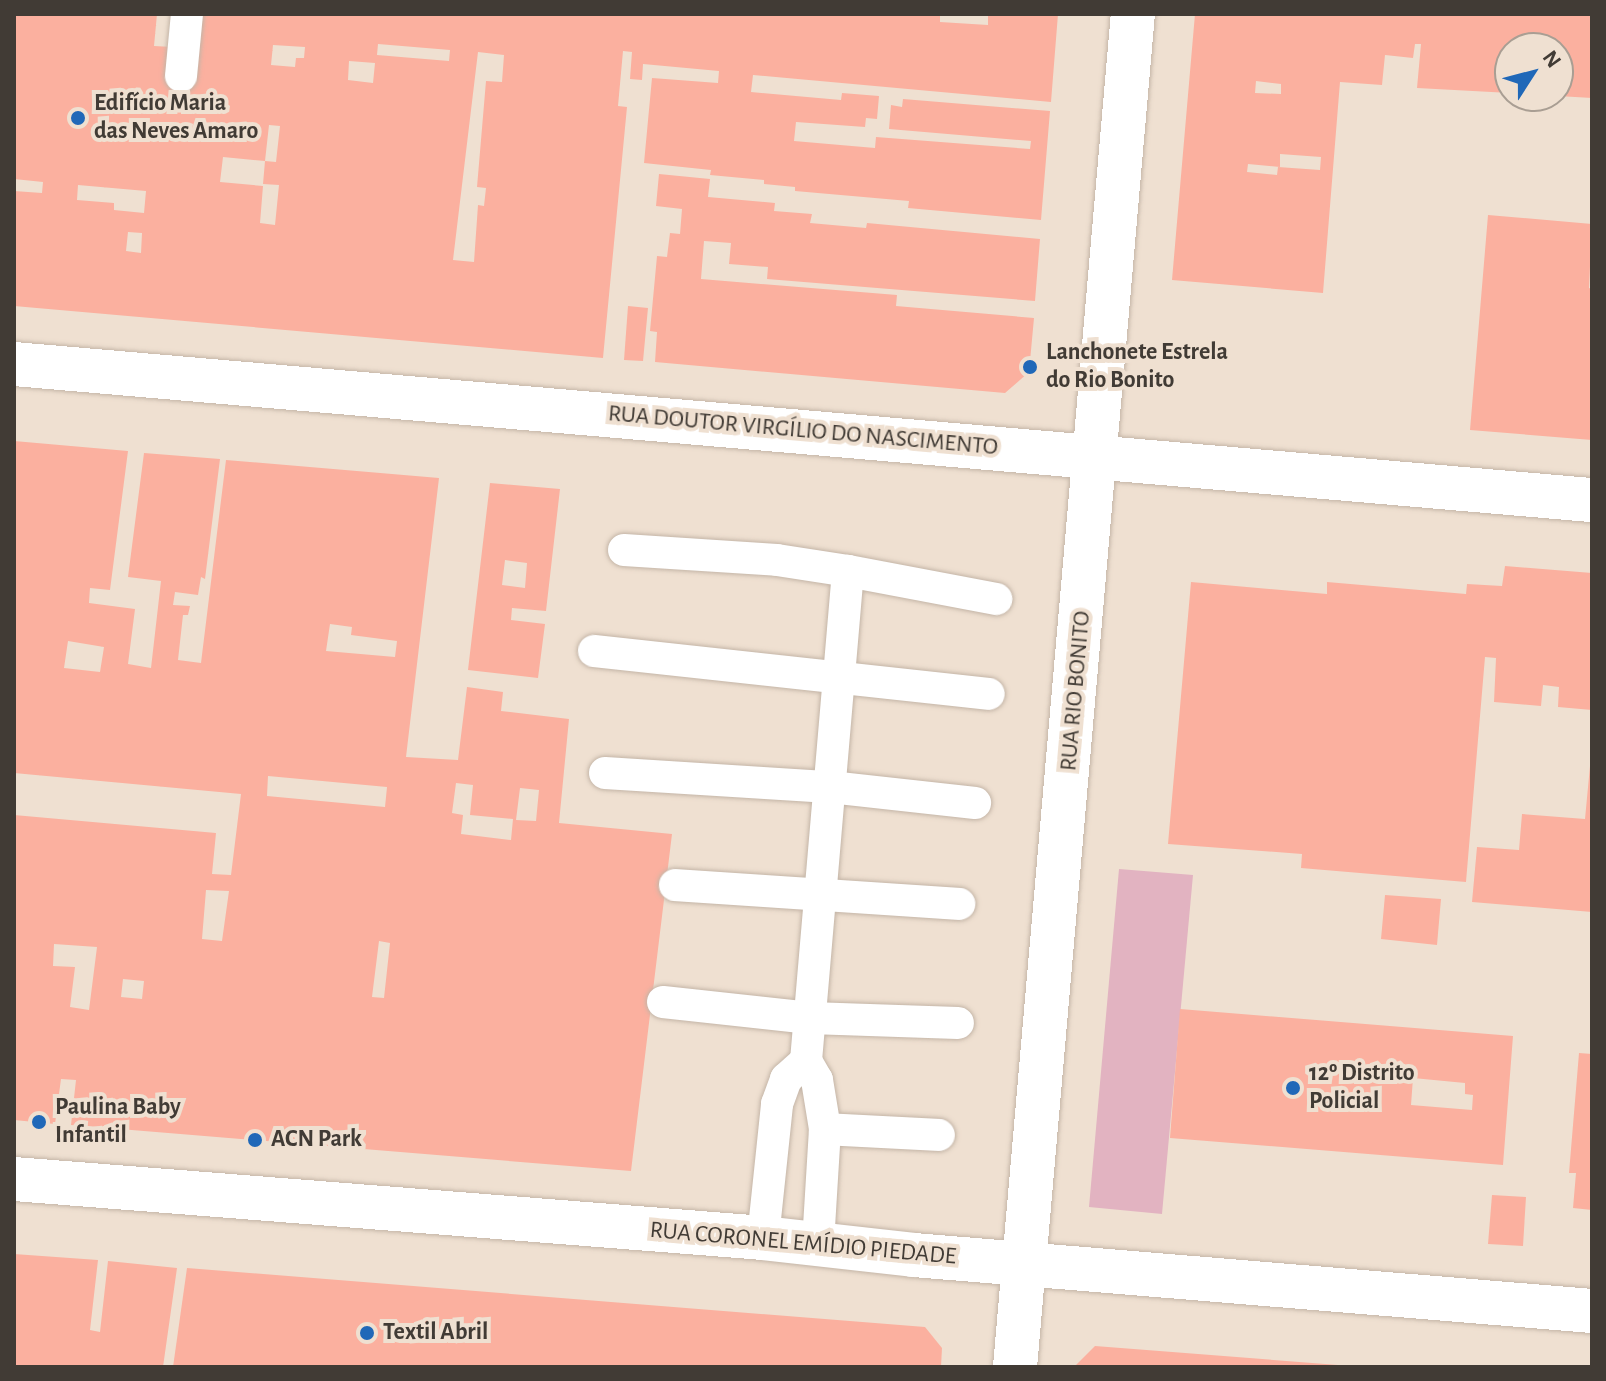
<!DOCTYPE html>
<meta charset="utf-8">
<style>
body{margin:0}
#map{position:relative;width:1606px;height:1381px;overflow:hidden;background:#efe0d1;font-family:"Alegreya Sans",sans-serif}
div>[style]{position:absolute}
.green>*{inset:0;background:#e2b3c1}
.building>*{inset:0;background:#fbb09f}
.roads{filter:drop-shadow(0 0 2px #c4b5a7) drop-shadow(0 0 2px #c4b5a7)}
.service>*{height:32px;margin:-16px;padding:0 16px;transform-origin:16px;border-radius:16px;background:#fff}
.minor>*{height:44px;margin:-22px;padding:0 22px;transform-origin:22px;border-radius:22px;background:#fff}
.tertiary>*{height:44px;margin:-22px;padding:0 22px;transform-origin:22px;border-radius:22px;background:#fff}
.dots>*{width:22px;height:22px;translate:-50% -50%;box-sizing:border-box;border:4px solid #efe0d1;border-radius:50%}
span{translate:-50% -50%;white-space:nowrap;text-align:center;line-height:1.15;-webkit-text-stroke:8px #efe0d1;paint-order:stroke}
.poi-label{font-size:24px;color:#413b35;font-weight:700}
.left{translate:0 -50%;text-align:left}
.street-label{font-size:24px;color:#413b35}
.frame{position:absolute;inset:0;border:16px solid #413b35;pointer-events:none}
.north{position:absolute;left:1494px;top:32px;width:80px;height:80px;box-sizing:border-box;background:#efe0d1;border:2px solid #a99e93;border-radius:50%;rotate:54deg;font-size:22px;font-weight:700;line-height:32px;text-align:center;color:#413b35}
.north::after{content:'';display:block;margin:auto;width:28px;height:36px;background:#2068b8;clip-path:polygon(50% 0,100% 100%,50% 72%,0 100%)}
</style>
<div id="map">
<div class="green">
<i style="clip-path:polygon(1119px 869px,1193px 875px,1162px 1214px,1089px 1207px)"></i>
</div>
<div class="building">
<i style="clip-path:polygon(evenodd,14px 14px,157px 14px,154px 46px,172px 47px,170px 81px,195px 83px,202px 14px,940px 14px,940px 22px,988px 25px,988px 14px,1058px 14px,1051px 102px,753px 75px,751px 92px,841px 100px,842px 93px,879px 96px,877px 119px,866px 118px,865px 127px,796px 122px,794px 141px,875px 148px,876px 137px,1030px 149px,1031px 141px,889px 129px,891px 105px,902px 107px,903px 99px,1050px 111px,1041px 220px,908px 208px,909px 201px,795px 191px,795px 187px,764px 184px,764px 180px,710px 175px,711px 170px,644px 163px,652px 78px,718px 83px,719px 71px,643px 64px,642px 80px,630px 79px,632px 52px,623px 51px,618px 106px,627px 107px,603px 358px,14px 306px,14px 191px,42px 193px,43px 182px,14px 179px,14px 14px,378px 44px,450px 50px,449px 61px,377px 55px,378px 44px,14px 14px,273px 45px,305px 47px,304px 58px,296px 58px,295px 67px,271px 65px,273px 45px,14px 14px,478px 52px,504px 55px,502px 82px,486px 81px,477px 187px,486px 188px,484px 206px,478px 205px,474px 262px,453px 260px,478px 52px,14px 14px,349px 61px,375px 63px,373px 83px,348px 80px,349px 61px,14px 14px,269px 125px,280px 126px,276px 162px,265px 161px,263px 184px,279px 185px,275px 225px,260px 223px,263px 186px,220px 182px,223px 157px,265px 161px,269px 125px,14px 14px,78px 185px,146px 191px,144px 213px,114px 210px,114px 203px,77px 200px,78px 185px,14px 14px,128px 232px,142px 233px,141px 253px,126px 251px,128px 232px)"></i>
<i style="clip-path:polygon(evenodd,1195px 14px,1592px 14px,1592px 98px,1558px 96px,1558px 48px,1510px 48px,1510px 93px,1417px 88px,1421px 44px,1415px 44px,1413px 58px,1385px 55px,1382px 85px,1340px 82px,1323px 293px,1172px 280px,1195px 14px,1256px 81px,1281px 84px,1281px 94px,1255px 93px,1256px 81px,1195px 14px,1280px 154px,1321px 157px,1320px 170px,1278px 167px,1277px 175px,1247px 172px,1248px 164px,1280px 167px,1280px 154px)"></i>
<i style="clip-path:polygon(659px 174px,710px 179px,708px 197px,775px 203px,774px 211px,812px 214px,810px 223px,866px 228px,867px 223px,1040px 239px,1035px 301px,767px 279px,768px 267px,729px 264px,731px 243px,704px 241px,701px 279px,897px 295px,896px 306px,1034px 318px,1029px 372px,1005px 393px,655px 362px,657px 332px,650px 331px,657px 256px,667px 257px,670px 233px,680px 234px,682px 209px,656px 206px)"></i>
<i style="clip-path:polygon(1488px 215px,1592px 224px,1589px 288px,1592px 289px,1592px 440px,1470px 430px)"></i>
<i style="clip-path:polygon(628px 306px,648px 308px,643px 361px,624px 360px)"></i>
<i style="clip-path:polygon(evenodd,14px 441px,128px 451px,110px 590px,90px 588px,89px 603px,135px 609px,128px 664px,151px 668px,161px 581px,128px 577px,144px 453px,220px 459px,205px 579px,201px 577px,198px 595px,175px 592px,173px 605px,190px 606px,188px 615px,183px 615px,178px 660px,201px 663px,226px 460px,439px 478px,406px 757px,458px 760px,467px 687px,503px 692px,501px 711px,569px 719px,559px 823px,672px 834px,631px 1171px,71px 1125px,76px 1080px,61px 1079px,55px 1124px,14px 1120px,14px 815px,216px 833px,212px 874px,231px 875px,241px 794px,14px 773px,14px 441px,330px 624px,352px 627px,351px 635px,397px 641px,395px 657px,326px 651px,330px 624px,14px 441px,68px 641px,104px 647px,100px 672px,64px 668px,68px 641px,14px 441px,268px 776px,387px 787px,385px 807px,267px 796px,268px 776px,14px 441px,456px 783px,473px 785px,470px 815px,513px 819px,511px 840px,461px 834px,463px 815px,452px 813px,456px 783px,14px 441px,520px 788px,539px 790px,536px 821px,516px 820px,520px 788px,14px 441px,206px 890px,229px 891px,222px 941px,202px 939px,206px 890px,14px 441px,379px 941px,390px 943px,384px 998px,372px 997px,379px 941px,14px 441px,54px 944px,97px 947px,89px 1010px,70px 1007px,75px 967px,53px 966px,54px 944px,14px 441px,123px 979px,144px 981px,142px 999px,121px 997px,123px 979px)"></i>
<i style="clip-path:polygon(evenodd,490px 483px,560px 489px,546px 611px,512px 608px,511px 620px,545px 624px,538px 678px,468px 670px,490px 483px,505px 560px,527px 563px,525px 588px,502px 585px,505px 560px)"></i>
<i style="clip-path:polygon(1505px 566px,1592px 573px,1592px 710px,1558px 707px,1559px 687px,1543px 685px,1541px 706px,1494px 702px,1496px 658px,1485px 657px,1466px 882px,1301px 868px,1302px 854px,1168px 844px,1191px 582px,1327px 594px,1327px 582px,1466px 594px,1467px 584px,1502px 586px)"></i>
<i style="clip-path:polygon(1590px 766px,1592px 912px,1472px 902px,1477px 847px,1519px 850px,1522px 814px,1585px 819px)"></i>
<i style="clip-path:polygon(1385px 895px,1441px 899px,1437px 945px,1381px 939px)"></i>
<i style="clip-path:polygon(evenodd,1180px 1009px,1513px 1036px,1503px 1165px,1170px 1138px,1180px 1009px,1413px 1078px,1465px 1083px,1465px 1094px,1473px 1095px,1472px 1110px,1411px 1105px,1413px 1078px)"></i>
<i style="clip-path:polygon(1579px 1053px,1592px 1054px,1592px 1210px,1573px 1208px,1576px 1173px,1569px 1173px)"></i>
<i style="clip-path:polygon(1492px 1195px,1526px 1197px,1523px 1246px,1488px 1244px)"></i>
<i style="clip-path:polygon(14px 1254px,98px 1260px,90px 1330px,100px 1332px,108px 1261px,177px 1268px,163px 1367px,14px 1367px)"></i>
<i style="clip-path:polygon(187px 1268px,925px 1327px,942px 1348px,941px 1367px,173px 1367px)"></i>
<i style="clip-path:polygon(1095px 1346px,1338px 1365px,1337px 1367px,1074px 1367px)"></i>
</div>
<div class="roads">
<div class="service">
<i style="left:181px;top:76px;width:62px;rotate:-84.5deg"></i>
<i style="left:624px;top:550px;width:153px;rotate:3.7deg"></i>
<i style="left:777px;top:560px;width:72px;rotate:8.8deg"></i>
<i style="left:848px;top:571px;width:492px;rotate:94.9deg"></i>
<i style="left:806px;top:1061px;width:22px;rotate:60deg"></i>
<i style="left:817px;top:1080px;width:50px;rotate:80.7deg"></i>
<i style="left:825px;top:1129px;width:115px;rotate:93.5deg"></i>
<i style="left:848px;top:571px;width:151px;rotate:10.7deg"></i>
<i style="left:594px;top:651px;width:397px;rotate:6.2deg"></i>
<i style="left:605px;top:773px;width:225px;rotate:3.6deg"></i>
<i style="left:830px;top:787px;width:146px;rotate:6.3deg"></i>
<i style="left:675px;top:885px;width:285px;rotate:3.8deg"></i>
<i style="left:663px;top:1002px;width:148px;rotate:6.2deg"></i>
<i style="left:810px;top:1018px;width:148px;rotate:1.9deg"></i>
<i style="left:825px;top:1129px;width:114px;rotate:3deg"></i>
<i style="left:763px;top:1238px;width:135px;rotate:-84deg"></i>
<i style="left:777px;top:1104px;width:27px;rotate:-70deg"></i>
<i style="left:786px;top:1079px;width:27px;rotate:-42deg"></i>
</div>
<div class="minor">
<i style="left:14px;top:364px;width:1584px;rotate:4.93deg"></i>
</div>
<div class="tertiary">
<i style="left:14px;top:1179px;width:751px;rotate:4.5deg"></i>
<i style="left:763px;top:1238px;width:152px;rotate:6.4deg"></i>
<i style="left:914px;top:1255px;width:680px;rotate:4.72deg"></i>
<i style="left:1015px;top:1367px;width:1358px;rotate:-85.02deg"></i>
</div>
</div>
<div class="dots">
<i style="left:78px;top:118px;background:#2068b8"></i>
<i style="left:1030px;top:367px;background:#2068b8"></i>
<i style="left:1293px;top:1088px;background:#2068b8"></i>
<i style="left:39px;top:1122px;background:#2068b8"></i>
<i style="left:255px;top:1140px;background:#2068b8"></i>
<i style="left:367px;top:1333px;background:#2068b8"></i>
</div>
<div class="poi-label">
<span class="left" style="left:94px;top:118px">Edifício Maria<br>das Neves Amaro</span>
<span class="left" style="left:1046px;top:367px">Lanchonete Estrela<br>do Rio Bonito</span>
<span class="left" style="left:1309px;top:1088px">12º Distrito<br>Policial</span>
<span class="left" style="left:55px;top:1122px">Paulina Baby<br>Infantil</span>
<span class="left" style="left:271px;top:1140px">ACN Park</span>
<span class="left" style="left:383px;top:1333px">Textil Abril</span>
</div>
<div class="street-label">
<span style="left:803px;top:431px;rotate:5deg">RUA DOUTOR VIRGÍLIO DO NASCIMENTO</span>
<span style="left:1076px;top:691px;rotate:-85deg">RUA RIO BONITO</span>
<span style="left:803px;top:1244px;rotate:5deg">RUA CORONEL EMÍDIO PIEDADE</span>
</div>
<div class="frame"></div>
<div class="north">N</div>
</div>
